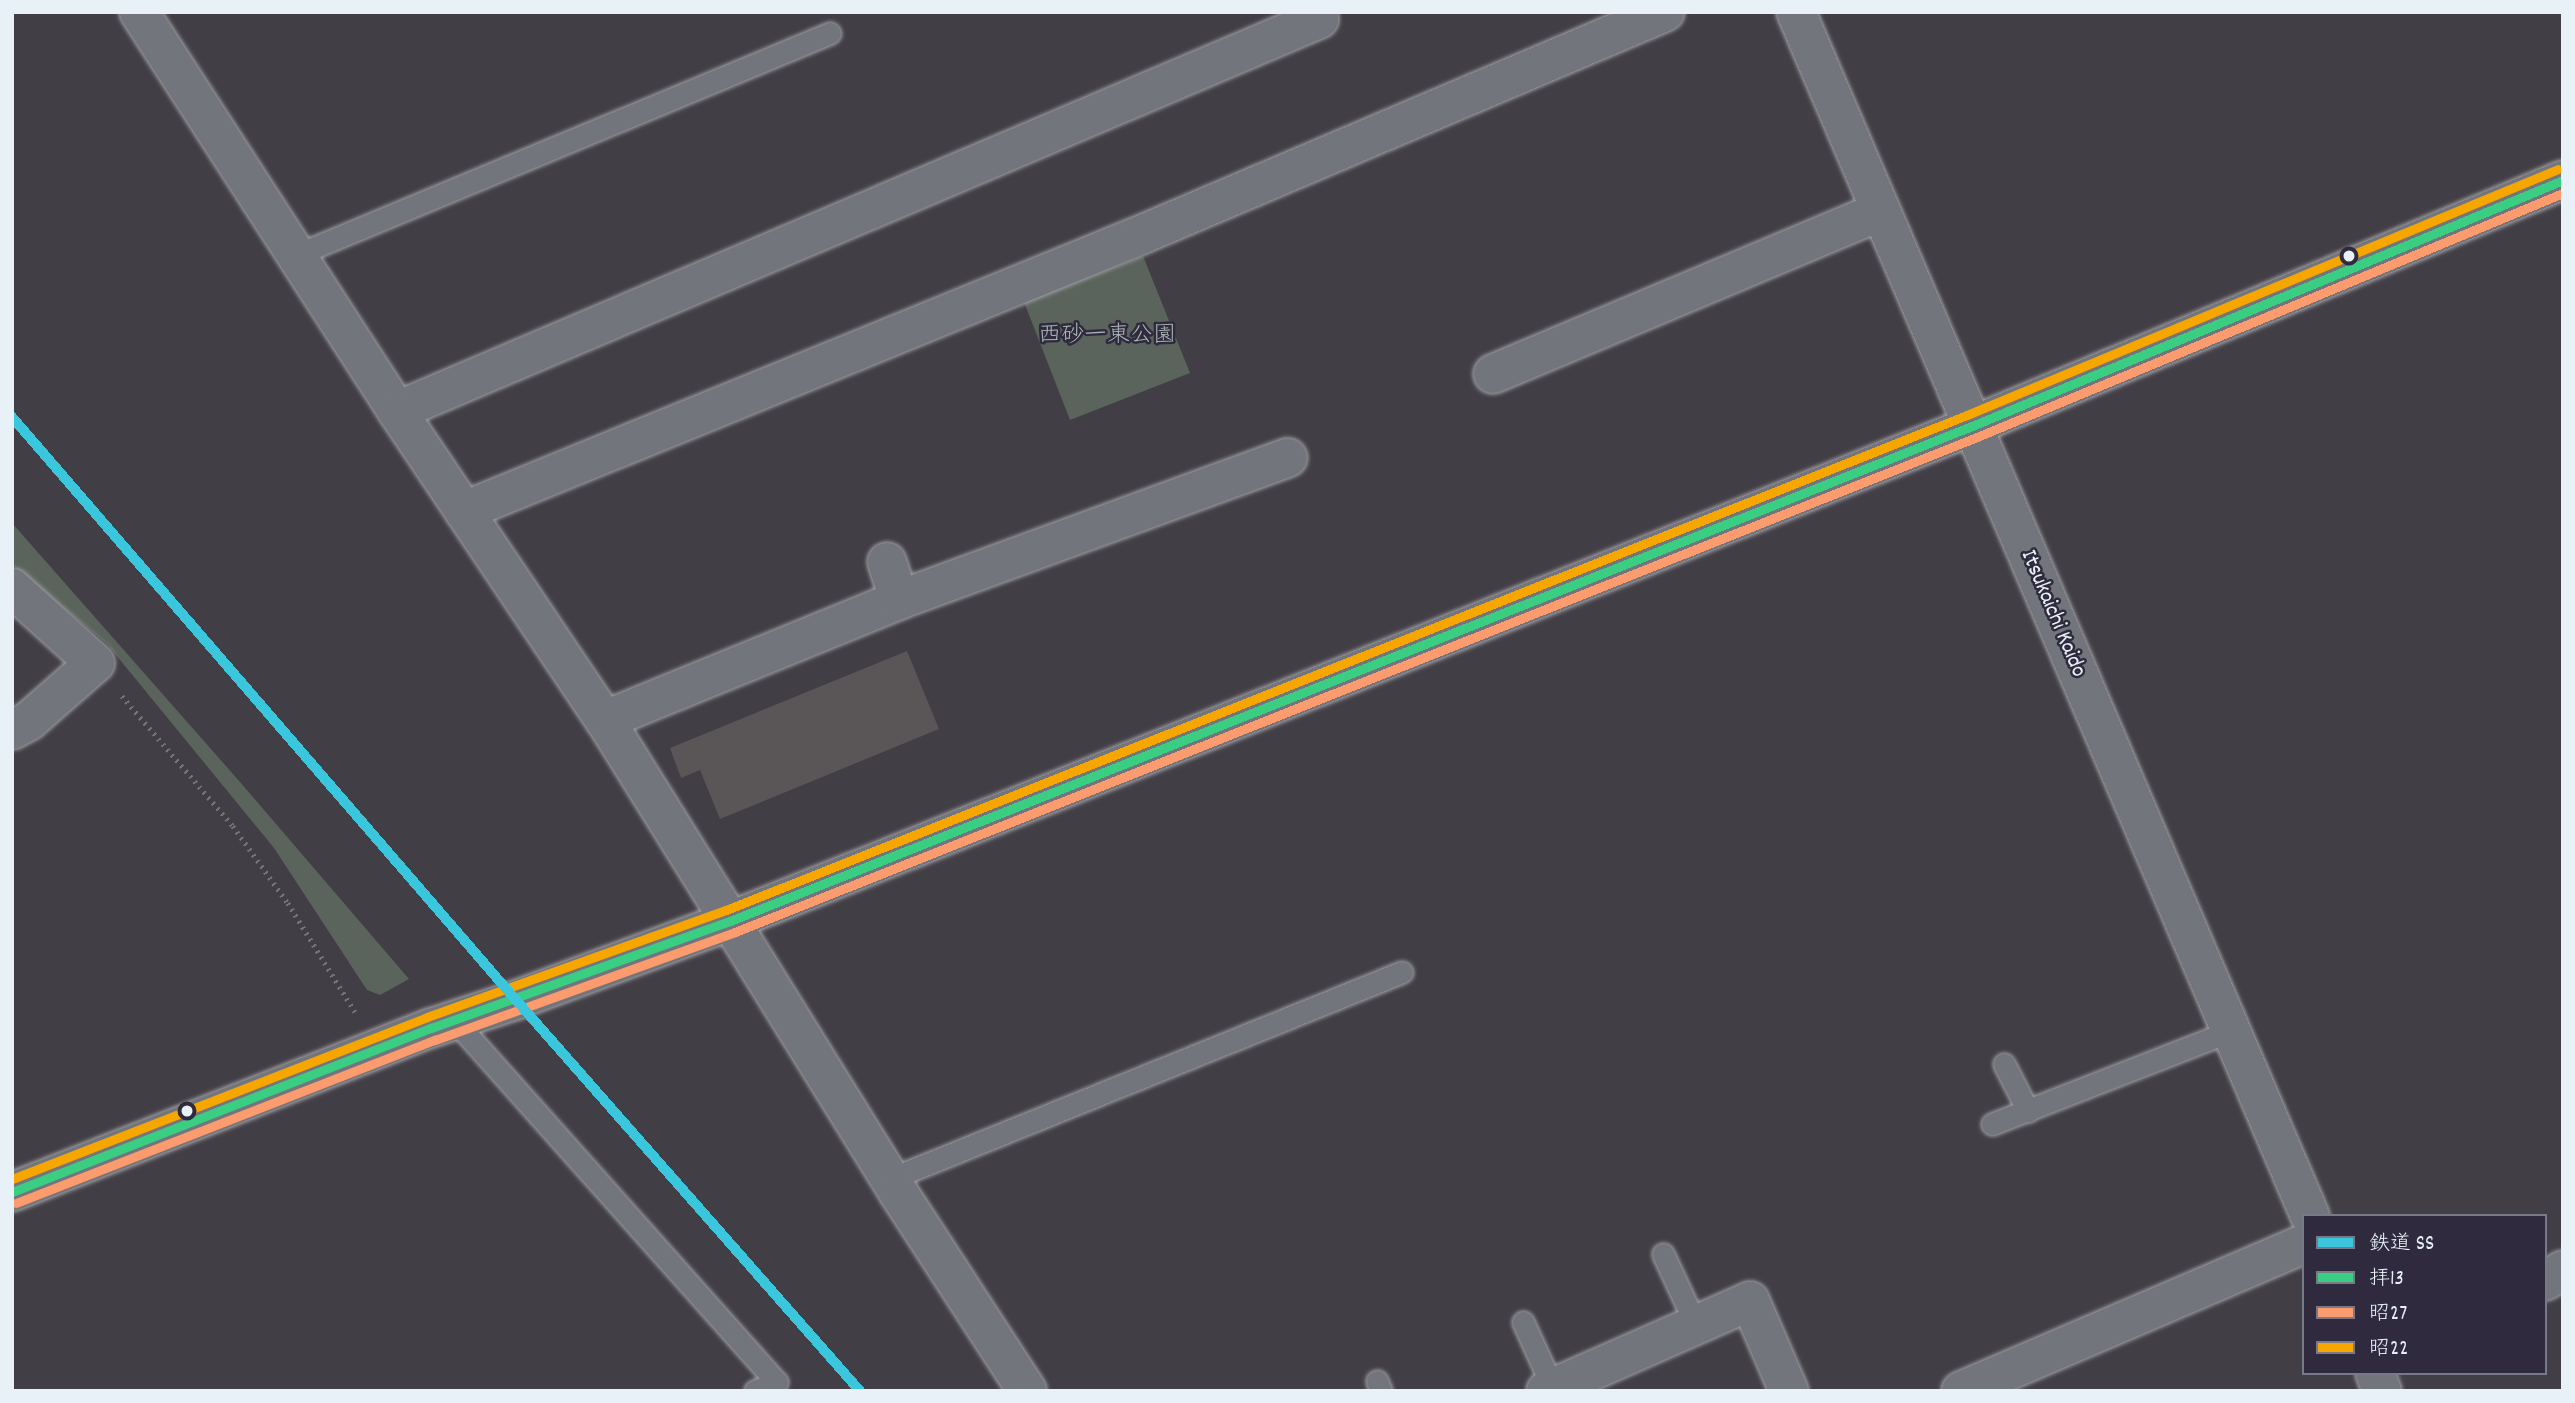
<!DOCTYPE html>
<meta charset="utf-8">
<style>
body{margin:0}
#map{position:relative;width:2575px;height:1403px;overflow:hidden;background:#423e45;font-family:Dekko,"Klee One",sans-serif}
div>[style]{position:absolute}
.green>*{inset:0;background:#5a645c}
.building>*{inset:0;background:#5a5557}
.path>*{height:4.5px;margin-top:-2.25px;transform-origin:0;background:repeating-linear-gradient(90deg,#75747a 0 2px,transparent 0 7px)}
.roads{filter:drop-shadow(0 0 2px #a0a0a5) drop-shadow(0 0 2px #a0a0a5)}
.service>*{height:21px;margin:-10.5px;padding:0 10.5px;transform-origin:10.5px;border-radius:10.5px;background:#73757c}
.minor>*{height:38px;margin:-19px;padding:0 19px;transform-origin:19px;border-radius:19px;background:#73757c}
.tertiary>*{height:38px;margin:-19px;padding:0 19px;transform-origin:19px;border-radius:19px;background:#73757c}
.primary>*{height:38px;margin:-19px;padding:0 19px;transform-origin:19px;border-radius:19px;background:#73757c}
.bus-1>*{height:9px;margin:-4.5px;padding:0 4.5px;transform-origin:4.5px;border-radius:4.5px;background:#3ace82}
.bus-2>*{height:9px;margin:-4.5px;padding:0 4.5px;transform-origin:4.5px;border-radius:4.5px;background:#fc9b6d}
.bus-3>*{height:9px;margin:-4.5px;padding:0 4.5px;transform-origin:4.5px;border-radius:4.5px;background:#f7a600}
.rail-1>*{height:10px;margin:-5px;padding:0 5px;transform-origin:5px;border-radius:5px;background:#3ac6dc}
.dots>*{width:19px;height:19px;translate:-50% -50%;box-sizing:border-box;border:4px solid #2f2a3d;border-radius:50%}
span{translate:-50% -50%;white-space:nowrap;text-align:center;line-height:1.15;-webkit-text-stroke:5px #2f2a3d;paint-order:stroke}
.park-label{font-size:23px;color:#aab4b4}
.street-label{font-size:23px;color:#e8f1f8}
.frame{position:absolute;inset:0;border:14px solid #e8f1f8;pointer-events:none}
.legend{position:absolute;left:2302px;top:1214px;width:245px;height:161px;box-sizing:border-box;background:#2f2a3d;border:2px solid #797a88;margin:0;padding:9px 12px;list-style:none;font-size:21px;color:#e8f1f8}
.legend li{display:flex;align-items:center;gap:14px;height:35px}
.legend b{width:35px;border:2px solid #797a88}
</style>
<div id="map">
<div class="green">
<i style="clip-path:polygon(1143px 256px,1190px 373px,1070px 420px,1024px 302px)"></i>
<i style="clip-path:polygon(12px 523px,240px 782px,409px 979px,380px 995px,367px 990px,274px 848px,107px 644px,12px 565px)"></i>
</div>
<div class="building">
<i style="clip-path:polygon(907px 651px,939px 729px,720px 819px,700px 770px,681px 778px,670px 748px)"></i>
</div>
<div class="path">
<i style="left:122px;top:696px;width:171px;rotate:49.5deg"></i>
<i style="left:233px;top:826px;width:95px;rotate:54.5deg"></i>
<i style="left:288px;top:903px;width:128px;rotate:58.4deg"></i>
</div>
<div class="roads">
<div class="service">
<i style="left:296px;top:255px;width:578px;rotate:-22.57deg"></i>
<i style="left:454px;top:1020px;width:485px;rotate:48.3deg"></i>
<i style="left:777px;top:1382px;width:24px;rotate:158deg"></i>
<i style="left:2004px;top:1064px;width:53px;rotate:62.9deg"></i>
<i style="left:1992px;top:1124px;width:256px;rotate:-21.3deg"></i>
<i style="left:890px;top:1179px;width:552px;rotate:-22.01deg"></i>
<i style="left:1663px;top:1254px;width:78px;rotate:65.1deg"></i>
<i style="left:1523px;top:1322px;width:72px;rotate:65.6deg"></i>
<i style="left:1377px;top:1381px;width:11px;rotate:68deg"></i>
</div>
<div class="minor">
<i style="left:1493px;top:374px;width:420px;rotate:-22.8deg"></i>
<i style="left:397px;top:411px;width:1002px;rotate:-23.03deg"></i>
<i style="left:1319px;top:19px;width:7px;rotate:-106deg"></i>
<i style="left:464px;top:511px;width:733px;rotate:-22.19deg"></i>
<i style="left:1143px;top:234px;width:567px;rotate:-23.04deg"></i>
<i style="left:887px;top:562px;width:40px;rotate:72deg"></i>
<i style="left:12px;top:588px;width:112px;rotate:42.1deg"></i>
<i style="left:95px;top:663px;width:88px;rotate:138.7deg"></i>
<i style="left:29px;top:721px;width:19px;rotate:152deg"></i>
<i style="left:605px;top:720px;width:318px;rotate:-22.2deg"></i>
<i style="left:899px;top:600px;width:414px;rotate:-20.1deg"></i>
<i style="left:730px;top:921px;width:319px;rotate:58.2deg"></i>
<i style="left:898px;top:1192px;width:237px;rotate:57deg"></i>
<i style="left:2545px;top:1281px;width:21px;rotate:-31deg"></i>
<i style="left:1546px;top:1391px;width:223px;rotate:-23.8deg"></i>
<i style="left:1750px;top:1301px;width:98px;rotate:66.6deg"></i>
<i style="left:1961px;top:1391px;width:373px;rotate:-23.2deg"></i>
</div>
<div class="tertiary">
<i style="left:139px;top:12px;width:475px;rotate:57.1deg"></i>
<i style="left:397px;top:411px;width:372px;rotate:56.1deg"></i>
<i style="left:605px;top:720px;width:237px;rotate:58.1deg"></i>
<i style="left:12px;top:1192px;width:450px;rotate:-21.4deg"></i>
<i style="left:431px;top:1028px;width:89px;rotate:-18.2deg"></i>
<i style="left:516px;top:1000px;width:228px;rotate:-20.3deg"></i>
<i style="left:730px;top:921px;width:1337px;rotate:-21.73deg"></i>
<i style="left:1972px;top:426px;width:640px;rotate:-22.6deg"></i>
</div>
<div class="primary">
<i style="left:1796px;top:12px;width:1309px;rotate:66.88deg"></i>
<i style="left:2375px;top:1373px;width:19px;rotate:69deg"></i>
</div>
</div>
<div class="bus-1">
<i style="left:12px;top:1192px;width:450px;rotate:-21.4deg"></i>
<i style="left:431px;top:1028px;width:318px;rotate:-19.7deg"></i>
<i style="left:730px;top:921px;width:1337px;rotate:-21.73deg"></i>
<i style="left:1972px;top:426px;width:640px;rotate:-22.6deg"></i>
</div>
<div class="bus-2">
<i style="left:16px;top:1203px;width:450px;rotate:-21.3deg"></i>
<i style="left:435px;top:1040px;width:319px;rotate:-19.8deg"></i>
<i style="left:735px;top:932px;width:1337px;rotate:-21.73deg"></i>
<i style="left:1977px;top:437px;width:635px;rotate:-22.61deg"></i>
</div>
<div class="bus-3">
<i style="left:12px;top:1179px;width:445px;rotate:-21.3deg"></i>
<i style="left:427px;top:1017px;width:318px;rotate:-19.7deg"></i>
<i style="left:726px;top:910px;width:1336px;rotate:-21.75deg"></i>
<i style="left:1967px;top:415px;width:640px;rotate:-22.6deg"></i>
</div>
<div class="rail-1">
<i style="left:12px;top:417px;width:771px;rotate:49.16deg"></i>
<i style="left:516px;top:1000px;width:521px;rotate:48.66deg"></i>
</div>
<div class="dots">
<i style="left:2349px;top:256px;background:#e8f1f8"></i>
<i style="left:187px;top:1111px;background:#e8f1f8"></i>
</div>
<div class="park-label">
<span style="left:1107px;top:337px">西砂一東公園</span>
</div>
<div class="street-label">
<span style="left:2052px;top:614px;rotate:67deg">Itsukaichi Kaido</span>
</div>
<div class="frame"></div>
<ul class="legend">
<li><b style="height:9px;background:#3ac6dc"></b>鉄道 SS</li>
<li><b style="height:9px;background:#3ace82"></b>拝13</li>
<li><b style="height:9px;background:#fc9b6d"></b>昭27</li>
<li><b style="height:9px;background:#f7a600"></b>昭22</li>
</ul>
</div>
